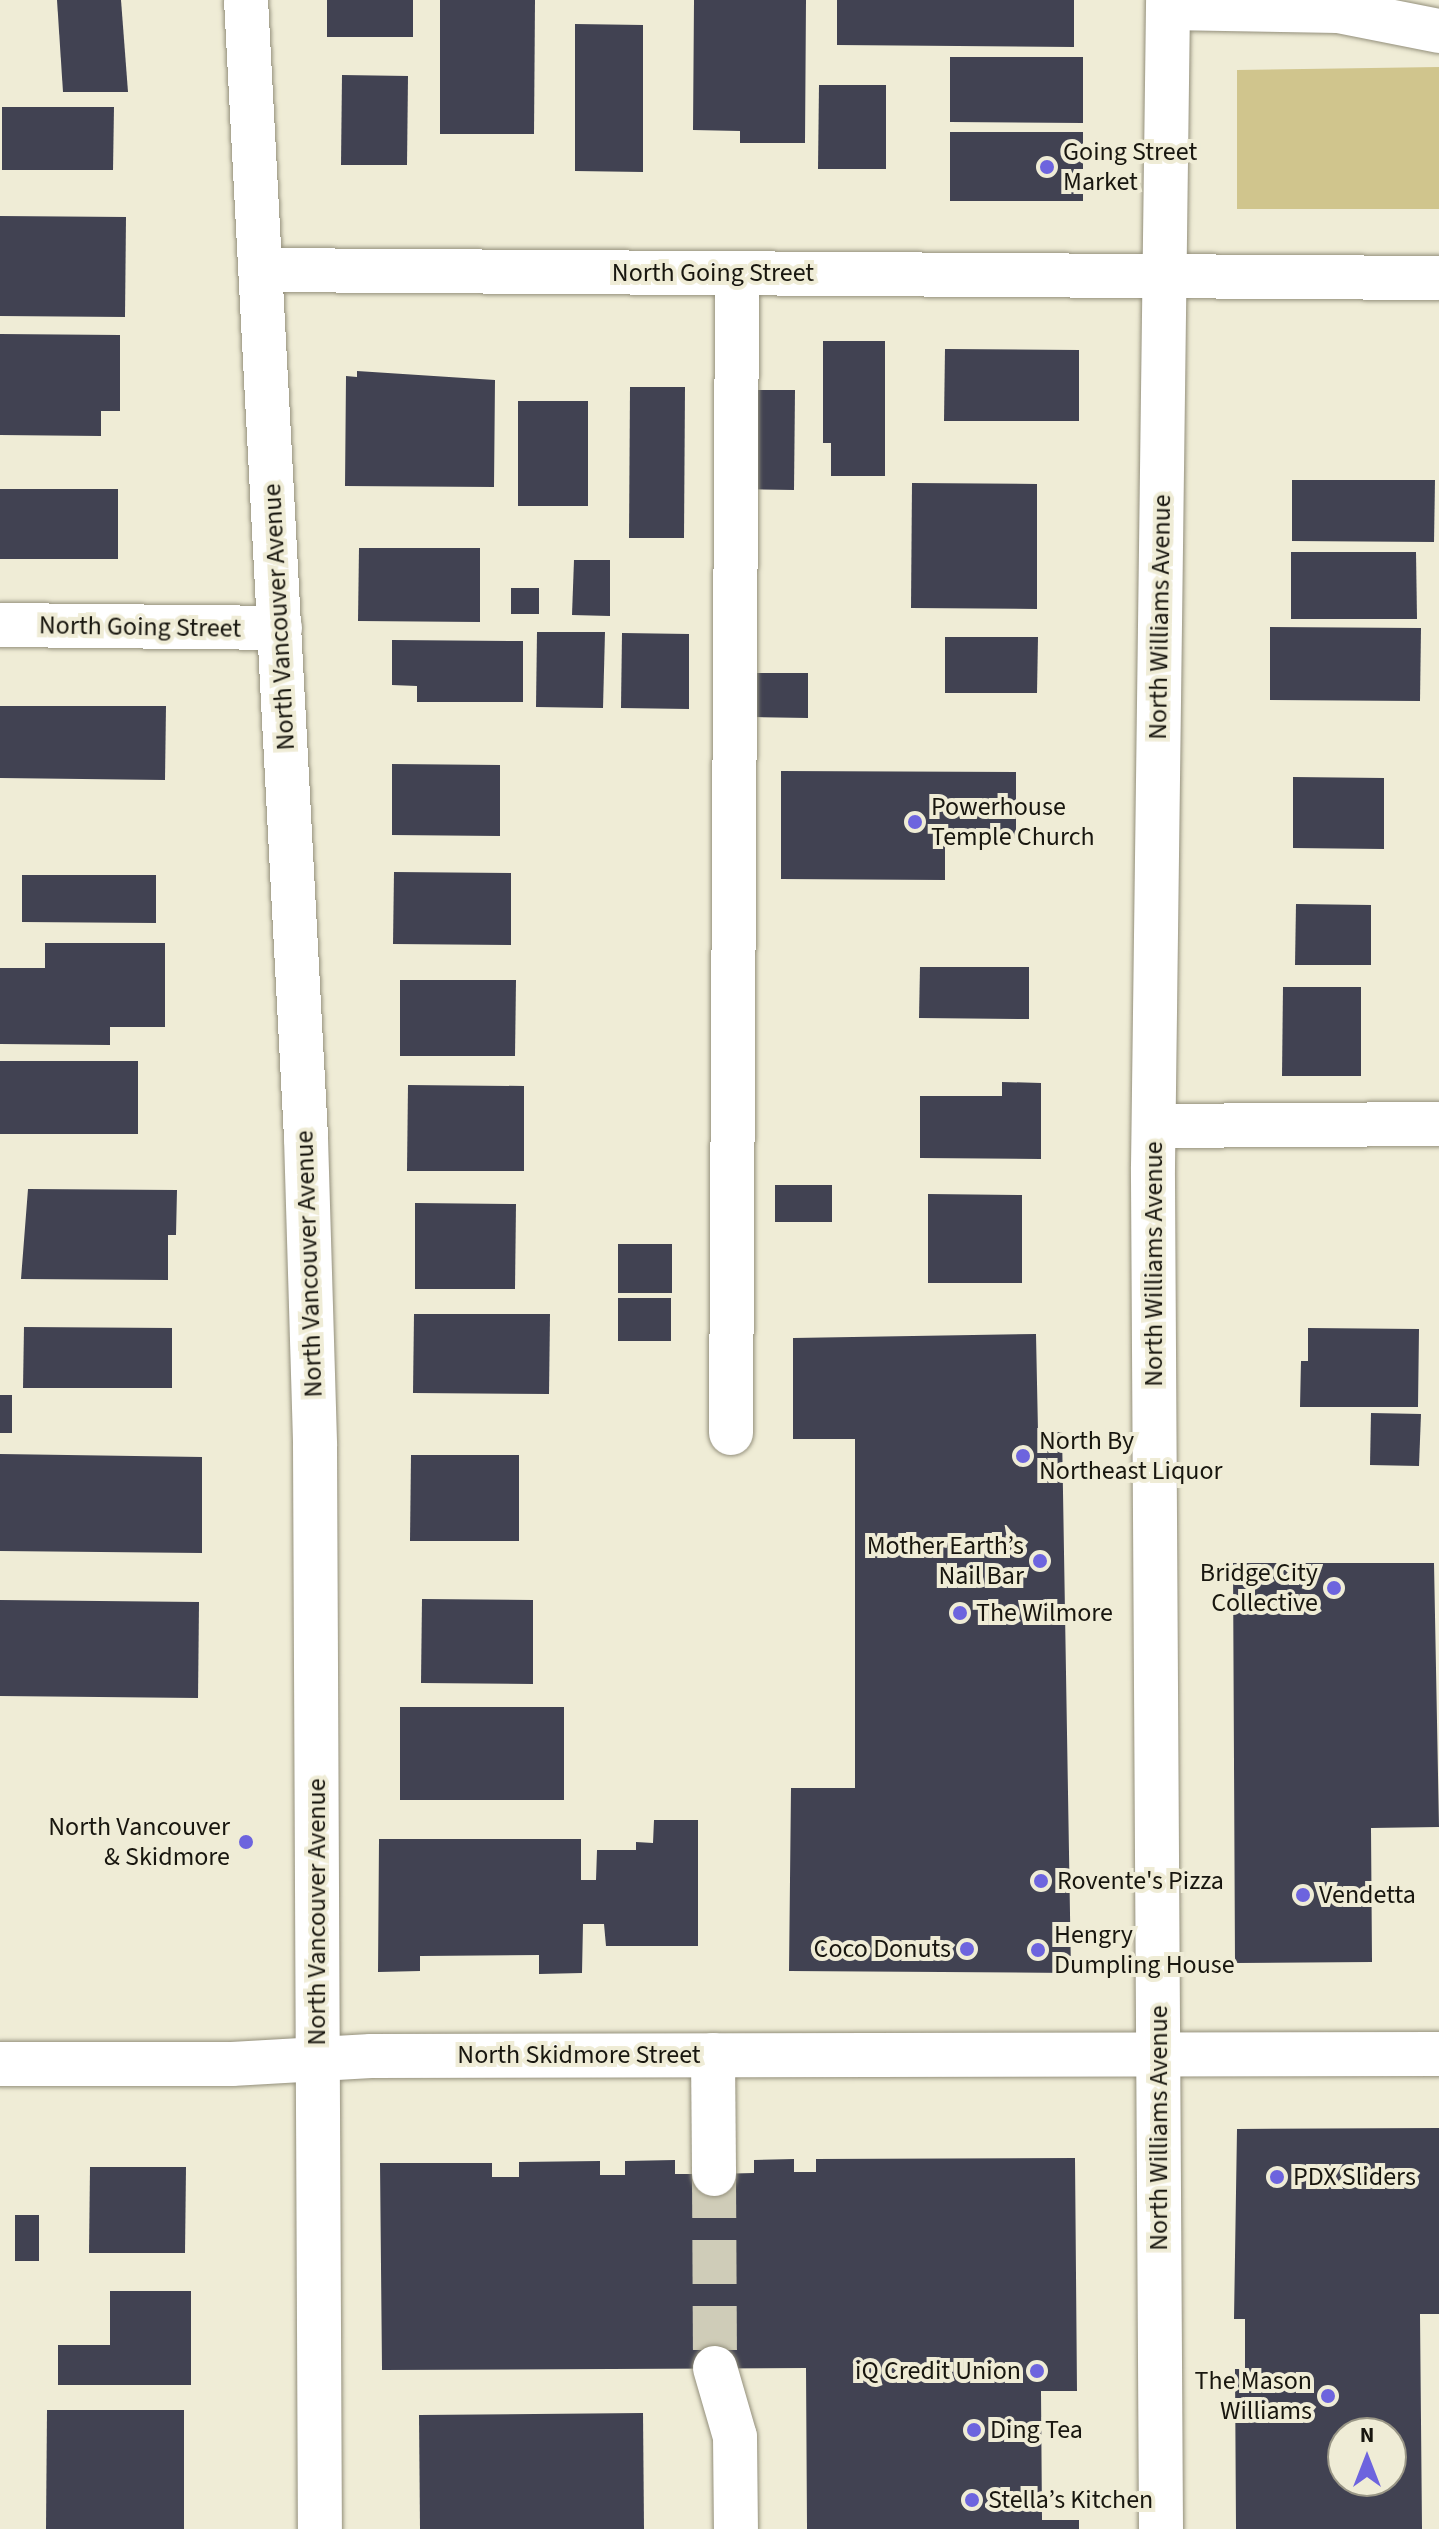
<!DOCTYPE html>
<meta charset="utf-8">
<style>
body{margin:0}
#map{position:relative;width:1439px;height:2529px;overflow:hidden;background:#efecd6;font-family:"Source Sans 3",sans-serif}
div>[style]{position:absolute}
.green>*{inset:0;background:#d0c58d}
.building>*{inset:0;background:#414252}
.minor-tunnel>*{height:44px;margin-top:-22px;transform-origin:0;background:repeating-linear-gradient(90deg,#cfccb8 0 44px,transparent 0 66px)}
.roads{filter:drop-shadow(0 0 2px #938f7b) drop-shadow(0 0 2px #938f7b)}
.minor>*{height:44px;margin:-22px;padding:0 22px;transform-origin:22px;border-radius:22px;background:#fff}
.major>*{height:44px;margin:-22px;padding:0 22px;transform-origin:22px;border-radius:22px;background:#fff}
.dots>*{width:22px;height:22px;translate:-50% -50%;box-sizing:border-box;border:4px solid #efecd6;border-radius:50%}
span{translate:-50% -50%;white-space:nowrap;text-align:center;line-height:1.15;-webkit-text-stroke:8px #efecd6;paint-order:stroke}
.poi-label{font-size:26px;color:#18160f}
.left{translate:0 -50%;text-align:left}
.right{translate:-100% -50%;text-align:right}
.street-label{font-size:26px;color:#18160f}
.north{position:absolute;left:1327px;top:2417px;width:80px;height:80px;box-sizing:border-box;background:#efecd6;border:2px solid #999686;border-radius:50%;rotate:0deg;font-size:22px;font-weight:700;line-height:32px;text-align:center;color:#18160f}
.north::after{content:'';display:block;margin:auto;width:28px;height:36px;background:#6d64de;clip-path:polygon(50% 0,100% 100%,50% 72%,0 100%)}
</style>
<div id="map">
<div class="green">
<i style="clip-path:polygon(1439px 67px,1439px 209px,1237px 209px,1237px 70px)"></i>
</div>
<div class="building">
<i style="clip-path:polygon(57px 0,121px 0,128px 92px,63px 92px)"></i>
<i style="clip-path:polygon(327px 0,413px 0,413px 37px,327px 37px)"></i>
<i style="clip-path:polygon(440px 0,535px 0,534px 134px,440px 134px)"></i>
<i style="clip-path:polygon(694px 0,806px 0,805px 143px,740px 143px,740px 131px,693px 130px)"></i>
<i style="clip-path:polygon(837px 0,1074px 0,1074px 47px,837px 45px)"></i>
<i style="clip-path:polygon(575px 24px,643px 25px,643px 172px,575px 171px)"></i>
<i style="clip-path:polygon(950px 57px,1083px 57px,1083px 123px,950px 122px)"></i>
<i style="clip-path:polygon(342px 75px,408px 76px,407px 165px,341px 165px)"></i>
<i style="clip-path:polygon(819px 85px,886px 85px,886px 169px,818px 169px)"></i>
<i style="clip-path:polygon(2px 107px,114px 107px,113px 170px,2px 170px)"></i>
<i style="clip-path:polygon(950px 132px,1083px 132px,1083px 201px,950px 201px)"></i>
<i style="clip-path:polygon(0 216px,126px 217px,125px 317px,0 316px)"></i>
<i style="clip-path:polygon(0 334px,120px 335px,120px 411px,101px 411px,101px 436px,0 435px)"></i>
<i style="clip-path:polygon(823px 341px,885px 341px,885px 476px,831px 476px,831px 443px,823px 443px)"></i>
<i style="clip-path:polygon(945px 349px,1079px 350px,1079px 421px,944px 421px)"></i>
<i style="clip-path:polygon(357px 371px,495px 380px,494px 487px,345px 486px,346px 376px,357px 377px)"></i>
<i style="clip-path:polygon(630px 387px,685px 387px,684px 538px,629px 538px)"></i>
<i style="clip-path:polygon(741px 390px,795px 390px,794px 490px,741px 489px)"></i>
<i style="clip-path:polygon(518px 401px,588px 401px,588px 506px,518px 506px)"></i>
<i style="clip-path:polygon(1292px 480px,1435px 480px,1434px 542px,1292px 541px)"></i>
<i style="clip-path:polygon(912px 483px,1037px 484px,1037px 609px,911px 608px)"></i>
<i style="clip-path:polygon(0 489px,118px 489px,118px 559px,0 559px)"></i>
<i style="clip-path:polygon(359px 548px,480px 548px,480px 622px,358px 621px)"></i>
<i style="clip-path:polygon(1291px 552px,1416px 552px,1417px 619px,1291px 619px)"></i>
<i style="clip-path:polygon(574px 560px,610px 560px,610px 616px,572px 615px)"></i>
<i style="clip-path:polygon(511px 588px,539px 588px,539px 614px,511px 614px)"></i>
<i style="clip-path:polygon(1270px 627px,1421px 628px,1420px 701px,1270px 700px)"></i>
<i style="clip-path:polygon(537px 632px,605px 632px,603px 708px,536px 707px)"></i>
<i style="clip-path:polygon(622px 633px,689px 634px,689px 709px,621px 708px)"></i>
<i style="clip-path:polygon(945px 637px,1038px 637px,1037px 693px,945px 693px)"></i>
<i style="clip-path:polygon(392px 640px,523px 641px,523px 702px,417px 702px,417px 686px,392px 685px)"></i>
<i style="clip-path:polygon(754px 673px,808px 673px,808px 718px,754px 717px)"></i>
<i style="clip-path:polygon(0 706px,166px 706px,165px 780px,0 778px)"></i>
<i style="clip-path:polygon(392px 764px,500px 765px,500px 836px,392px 835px)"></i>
<i style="clip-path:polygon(781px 771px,1016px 772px,1016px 838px,945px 838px,945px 880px,781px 879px)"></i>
<i style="clip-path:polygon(1293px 777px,1384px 778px,1384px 849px,1293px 848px)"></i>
<i style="clip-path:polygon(394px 872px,511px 873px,511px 945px,393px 944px)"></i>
<i style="clip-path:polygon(22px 875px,156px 875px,156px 923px,22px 922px)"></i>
<i style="clip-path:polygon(1296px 904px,1371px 905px,1371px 965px,1295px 965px)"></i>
<i style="clip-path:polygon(45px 943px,165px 943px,165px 1027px,110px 1027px,110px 1045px,0 1044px,0 968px,45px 968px)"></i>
<i style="clip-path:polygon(920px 967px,1029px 967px,1029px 1019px,919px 1018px)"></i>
<i style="clip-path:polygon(400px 980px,516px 980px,515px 1056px,400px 1056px)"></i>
<i style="clip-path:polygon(1283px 987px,1361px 987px,1361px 1076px,1282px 1076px)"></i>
<i style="clip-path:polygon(0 1061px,138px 1061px,138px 1134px,0 1134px)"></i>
<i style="clip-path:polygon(1002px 1082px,1041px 1083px,1041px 1159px,920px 1158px,920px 1096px,1002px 1096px)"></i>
<i style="clip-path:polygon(408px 1085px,524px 1086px,524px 1171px,407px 1171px)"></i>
<i style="clip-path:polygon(775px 1185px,832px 1185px,832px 1222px,775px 1222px)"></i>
<i style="clip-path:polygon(28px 1189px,177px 1190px,176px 1235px,168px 1235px,168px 1280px,21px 1279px)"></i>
<i style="clip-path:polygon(928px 1194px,1022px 1195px,1022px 1283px,928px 1283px)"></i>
<i style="clip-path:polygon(415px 1203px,516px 1204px,515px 1289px,415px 1289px)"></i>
<i style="clip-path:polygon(618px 1244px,672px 1244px,672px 1293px,618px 1293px)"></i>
<i style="clip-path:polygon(618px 1298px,671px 1298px,671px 1341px,618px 1341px)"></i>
<i style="clip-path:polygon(414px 1314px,550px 1314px,549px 1394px,413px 1393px)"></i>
<i style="clip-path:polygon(24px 1327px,172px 1328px,172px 1388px,23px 1388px)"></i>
<i style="clip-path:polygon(1308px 1328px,1419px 1329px,1418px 1407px,1300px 1407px,1301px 1361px,1308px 1361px)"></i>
<i style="clip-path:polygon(1036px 1334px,1038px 1432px,1062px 1432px,1071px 1973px,789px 1971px,791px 1788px,855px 1788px,855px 1439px,793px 1439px,793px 1338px)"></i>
<i style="clip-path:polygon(0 1395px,12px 1395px,12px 1433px,0 1433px)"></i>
<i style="clip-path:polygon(1371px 1413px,1421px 1414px,1419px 1466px,1370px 1465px)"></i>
<i style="clip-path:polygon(0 1454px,202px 1457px,202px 1553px,0 1551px)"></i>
<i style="clip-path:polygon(411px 1455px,519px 1455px,519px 1541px,410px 1541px)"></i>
<i style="clip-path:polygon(1233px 1563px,1434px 1563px,1439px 1827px,1371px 1828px,1372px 1962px,1235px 1963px)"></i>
<i style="clip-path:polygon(422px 1599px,533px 1600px,533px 1684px,421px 1683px)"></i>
<i style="clip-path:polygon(0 1600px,199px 1602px,198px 1698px,0 1696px)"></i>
<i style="clip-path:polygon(400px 1707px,564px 1707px,564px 1800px,400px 1800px)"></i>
<i style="clip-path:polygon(654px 1820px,698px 1820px,698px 1946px,606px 1946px,604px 1924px,583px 1924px,582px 1973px,539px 1974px,539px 1955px,420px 1956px,420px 1971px,378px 1972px,379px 1839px,581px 1839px,581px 1880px,596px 1880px,597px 1850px,636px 1850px,636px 1842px,653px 1843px)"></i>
<i style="clip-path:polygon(evenodd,1439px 2128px,1439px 2314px,1420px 2314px,1422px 2529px,1236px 2529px,1235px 2369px,1245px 2369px,1245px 2319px,1234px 2319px,1237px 2129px,1439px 2128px,1343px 2433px,1391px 2433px,1391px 2481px,1343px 2481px,1343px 2433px)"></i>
<i style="clip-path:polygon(1075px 2158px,1077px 2391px,1041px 2391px,1042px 2520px,1079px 2520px,1079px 2529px,807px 2529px,806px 2368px,382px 2370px,380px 2163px,492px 2163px,492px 2177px,519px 2177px,519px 2162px,600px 2161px,600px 2175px,625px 2175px,625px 2161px,675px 2160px,675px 2174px,714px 2174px,754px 2173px,754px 2160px,794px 2159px,794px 2172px,816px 2172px,816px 2159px)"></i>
<i style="clip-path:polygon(90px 2167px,186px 2167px,185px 2253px,89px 2253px)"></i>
<i style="clip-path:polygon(15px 2215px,39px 2215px,39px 2261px,15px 2261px)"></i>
<i style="clip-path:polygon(110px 2291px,191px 2291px,191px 2385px,58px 2385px,58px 2345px,110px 2345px)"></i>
<i style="clip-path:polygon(47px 2410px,184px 2410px,184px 2529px,46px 2529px)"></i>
<i style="clip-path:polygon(643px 2413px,644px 2529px,420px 2529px,419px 2415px)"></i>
</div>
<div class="minor-tunnel">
<i style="left:714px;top:2174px;width:194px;rotate:89.7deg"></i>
</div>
<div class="roads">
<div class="minor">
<i style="left:1168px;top:8px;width:170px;rotate:1deg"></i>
<i style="left:1338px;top:11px;width:103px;rotate:11.2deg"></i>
<i style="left:261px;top:270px;width:1178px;rotate:0.39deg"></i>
<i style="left:0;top:625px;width:280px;rotate:0.6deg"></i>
<i style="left:1154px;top:1126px;width:285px;rotate:-0.4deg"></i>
<i style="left:731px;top:1433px;width:1160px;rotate:-89.7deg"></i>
<i style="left:713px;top:2055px;width:119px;rotate:89.5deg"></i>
<i style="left:0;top:2064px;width:232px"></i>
<i style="left:232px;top:2064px;width:139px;rotate:-3.3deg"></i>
<i style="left:371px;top:2056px;width:1068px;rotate:-0.11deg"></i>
<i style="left:715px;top:2368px;width:72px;rotate:73.8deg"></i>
<i style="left:735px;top:2437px;width:92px;rotate:89.4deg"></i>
</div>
<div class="major">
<i style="left:246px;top:0;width:1140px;rotate:86.98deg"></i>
<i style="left:306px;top:1138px;width:308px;rotate:88.3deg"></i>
<i style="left:315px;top:1446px;width:1083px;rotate:89.74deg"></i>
<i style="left:1161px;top:2529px;width:1362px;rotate:-90.34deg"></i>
<i style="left:1153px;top:1167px;width:1167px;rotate:-89.26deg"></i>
</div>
</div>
<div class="dots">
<i style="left:1047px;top:167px;background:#6d64de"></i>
<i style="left:915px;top:822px;background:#6d64de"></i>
<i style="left:1023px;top:1456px;background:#6d64de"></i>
<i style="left:1040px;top:1561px;background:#6d64de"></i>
<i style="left:1334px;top:1588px;background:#6d64de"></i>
<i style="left:960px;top:1613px;background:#6d64de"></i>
<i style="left:246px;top:1842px;background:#6d64de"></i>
<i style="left:1041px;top:1881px;background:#6d64de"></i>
<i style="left:1303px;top:1895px;background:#6d64de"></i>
<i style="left:967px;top:1949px;background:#6d64de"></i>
<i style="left:1038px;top:1950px;background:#6d64de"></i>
<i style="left:1277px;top:2177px;background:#6d64de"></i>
<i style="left:1037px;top:2371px;background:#6d64de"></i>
<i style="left:1328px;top:2396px;background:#6d64de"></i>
<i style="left:974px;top:2430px;background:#6d64de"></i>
<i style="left:972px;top:2500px;background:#6d64de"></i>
</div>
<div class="poi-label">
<span class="left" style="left:1063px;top:167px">Going Street<br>Market</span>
<span class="left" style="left:931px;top:822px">Powerhouse<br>Temple Church</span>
<span class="left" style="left:1039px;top:1456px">North By<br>Northeast Liquor</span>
<span class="right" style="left:1024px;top:1561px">Mother Earth’s<br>Nail Bar</span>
<span class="right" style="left:1318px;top:1588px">Bridge City<br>Collective</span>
<span class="left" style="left:976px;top:1613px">The Wilmore</span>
<span class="right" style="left:230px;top:1842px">North Vancouver<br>&amp; Skidmore</span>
<span class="left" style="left:1057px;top:1881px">Rovente's Pizza</span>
<span class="left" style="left:1319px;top:1895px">Vendetta</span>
<span class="left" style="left:1054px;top:1950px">Hengry<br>Dumpling House</span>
<span class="right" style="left:951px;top:1949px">Coco Donuts</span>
<span class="left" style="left:1293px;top:2177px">PDX Sliders</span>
<span class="right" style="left:1021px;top:2371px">iQ Credit Union</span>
<span class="right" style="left:1312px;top:2396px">The Mason<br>Williams</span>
<span class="left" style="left:990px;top:2430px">Ding Tea</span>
<span class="left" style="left:988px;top:2500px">Stella’s Kitchen</span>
</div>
<div class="street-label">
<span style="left:713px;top:273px">North Going Street</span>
<span style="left:279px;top:617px;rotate:-93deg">North Vancouver Avenue</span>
<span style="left:1160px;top:617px;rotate:-89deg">North Williams Avenue</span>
<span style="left:140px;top:627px;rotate:1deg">North Going Street</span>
<span style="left:309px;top:1264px;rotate:-92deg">North Vancouver Avenue</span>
<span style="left:1154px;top:1264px;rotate:-90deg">North Williams Avenue</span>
<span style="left:317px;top:1912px;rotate:-90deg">North Vancouver Avenue</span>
<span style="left:579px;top:2055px">North Skidmore Street</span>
<span style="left:1159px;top:2128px;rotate:-90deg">North Williams Avenue</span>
</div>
<div class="north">N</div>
</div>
